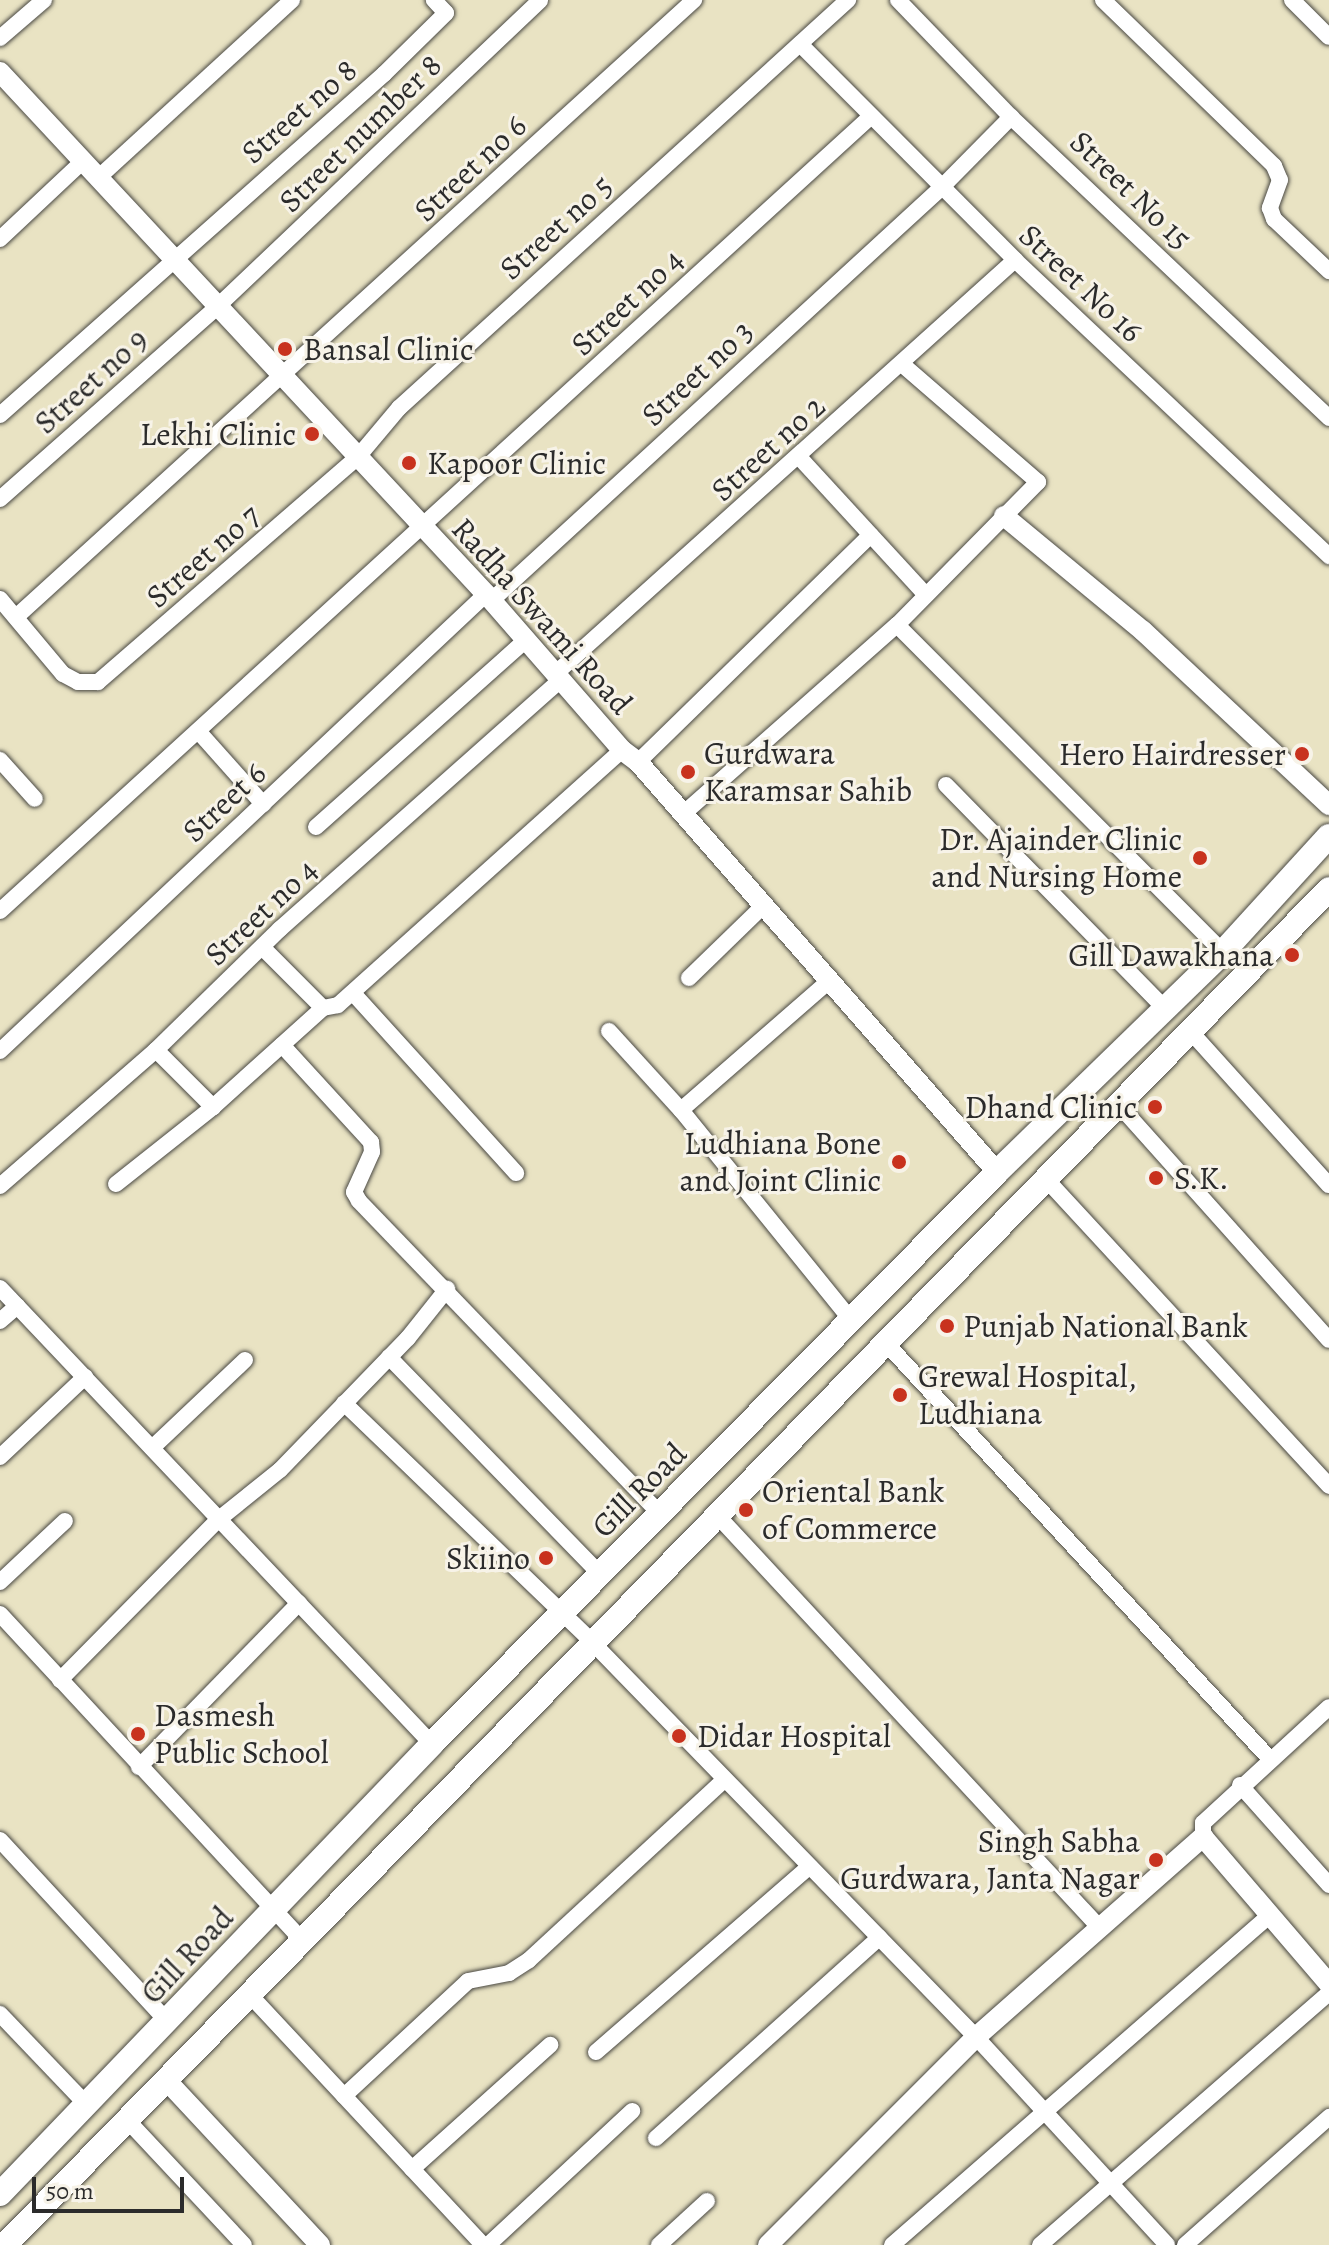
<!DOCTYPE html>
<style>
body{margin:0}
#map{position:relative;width:1329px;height:2245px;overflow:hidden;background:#e9e3c3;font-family:Alegreya,serif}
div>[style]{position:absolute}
.roads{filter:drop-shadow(0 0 2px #484742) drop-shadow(0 0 2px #484742)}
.minor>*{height:16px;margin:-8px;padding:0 8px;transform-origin:8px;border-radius:8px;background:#fff}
.tertiary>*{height:20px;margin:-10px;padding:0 10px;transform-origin:10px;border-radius:10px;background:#fff}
.primary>*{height:24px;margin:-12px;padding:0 12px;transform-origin:12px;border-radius:12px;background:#fff}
.dots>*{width:22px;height:22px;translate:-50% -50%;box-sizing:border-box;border:4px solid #f7f3e8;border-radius:50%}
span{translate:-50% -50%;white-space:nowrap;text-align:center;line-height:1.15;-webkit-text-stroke:6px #f7f3e8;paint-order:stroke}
.street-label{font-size:32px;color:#2b2b2b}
.poi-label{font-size:32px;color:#2b2b2b}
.left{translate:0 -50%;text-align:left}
.right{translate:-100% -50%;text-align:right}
.scale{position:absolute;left:32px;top:2177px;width:152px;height:36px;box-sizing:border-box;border:4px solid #2b2b2b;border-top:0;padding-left:10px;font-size:24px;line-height:28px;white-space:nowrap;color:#2b2b2b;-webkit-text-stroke:6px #f7f3e8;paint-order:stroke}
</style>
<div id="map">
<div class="roads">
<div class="minor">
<i style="left:898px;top:0;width:163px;rotate:46deg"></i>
<i style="left:1011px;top:117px;width:438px;rotate:43.4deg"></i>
<i style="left:1103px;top:0;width:238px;rotate:44.1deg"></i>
<i style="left:1274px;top:166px;width:15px;rotate:67deg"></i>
<i style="left:1280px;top:180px;width:30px;rotate:110deg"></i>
<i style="left:1270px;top:208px;width:12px;rotate:70deg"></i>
<i style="left:1274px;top:219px;width:76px;rotate:43.4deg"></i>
<i style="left:1292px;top:0;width:52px;rotate:45deg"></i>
<i style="left:0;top:38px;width:58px;rotate:-40.8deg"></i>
<i style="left:800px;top:44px;width:305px;rotate:45.1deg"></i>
<i style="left:1015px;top:260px;width:432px;rotate:43.3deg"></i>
<i style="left:98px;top:178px;width:263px;rotate:-42.5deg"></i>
<i style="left:0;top:239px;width:114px;rotate:-43.2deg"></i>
<i style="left:0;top:415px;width:514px;rotate:-41.61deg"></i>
<i style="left:384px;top:74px;width:87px;rotate:-44.5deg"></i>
<i style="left:446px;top:13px;width:18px;rotate:-133deg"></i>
<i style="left:800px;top:458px;width:186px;rotate:47.4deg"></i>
<i style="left:0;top:499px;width:291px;rotate:-41.5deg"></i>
<i style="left:218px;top:306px;width:444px;rotate:-43.5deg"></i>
<i style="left:0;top:599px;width:98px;rotate:50deg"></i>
<i style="left:63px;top:674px;width:17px;rotate:28deg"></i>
<i style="left:78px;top:682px;width:20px"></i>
<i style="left:98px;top:682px;width:342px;rotate:-40.9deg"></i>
<i style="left:357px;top:458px;width:65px;rotate:-50deg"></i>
<i style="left:399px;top:408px;width:607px;rotate:-42.26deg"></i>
<i style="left:492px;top:600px;width:609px;rotate:-42.54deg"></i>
<i style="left:941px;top:188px;width:100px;rotate:-45.4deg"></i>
<i style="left:16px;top:617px;width:917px;rotate:-42.3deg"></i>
<i style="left:897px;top:625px;width:462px;rotate:45.1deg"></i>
<i style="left:555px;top:674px;width:619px;rotate:-41.99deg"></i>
<i style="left:198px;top:731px;width:98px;rotate:48.3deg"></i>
<i style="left:0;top:760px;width:52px;rotate:48.1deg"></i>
<i style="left:638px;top:762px;width:325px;rotate:-44.3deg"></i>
<i style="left:946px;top:785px;width:313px;rotate:45.6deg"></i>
<i style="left:683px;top:814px;width:286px;rotate:-41.5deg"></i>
<i style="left:897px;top:625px;width:201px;rotate:-45.4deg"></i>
<i style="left:1038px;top:482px;width:180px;rotate:-139.1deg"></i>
<i style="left:316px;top:827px;width:281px;rotate:-41.7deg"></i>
<i style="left:0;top:911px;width:1176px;rotate:-42.38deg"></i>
<i style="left:262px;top:947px;width:86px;rotate:45deg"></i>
<i style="left:323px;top:1008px;width:15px;rotate:-11deg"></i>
<i style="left:338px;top:1005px;width:382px;rotate:-41.9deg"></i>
<i style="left:689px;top:978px;width:103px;rotate:-44.2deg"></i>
<i style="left:353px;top:993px;width:243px;rotate:47.8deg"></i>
<i style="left:609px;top:1031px;width:107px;rotate:47.7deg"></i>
<i style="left:681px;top:1110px;width:270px;rotate:51deg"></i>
<i style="left:1191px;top:1032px;width:206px;rotate:48deg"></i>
<i style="left:282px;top:1045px;width:132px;rotate:47.5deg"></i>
<i style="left:371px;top:1142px;width:10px;rotate:84deg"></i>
<i style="left:372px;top:1152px;width:44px;rotate:114.2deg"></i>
<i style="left:354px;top:1192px;width:10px;rotate:61deg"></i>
<i style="left:359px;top:1201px;width:434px;rotate:46.1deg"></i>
<i style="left:156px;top:1050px;width:81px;rotate:45deg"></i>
<i style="left:213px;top:1107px;width:148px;rotate:-42deg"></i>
<i style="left:0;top:1051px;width:667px;rotate:-43.24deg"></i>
<i style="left:1119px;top:1105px;width:315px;rotate:48.2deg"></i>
<i style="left:681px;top:1110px;width:196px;rotate:-41.1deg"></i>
<i style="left:1045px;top:1178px;width:419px;rotate:47.3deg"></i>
<i style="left:116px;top:1184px;width:124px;rotate:-38.4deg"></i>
<i style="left:0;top:1186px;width:207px;rotate:-41.1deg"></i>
<i style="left:156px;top:1050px;width:173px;rotate:-44.3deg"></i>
<i style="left:280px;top:929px;width:375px;rotate:-41.6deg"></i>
<i style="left:0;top:1288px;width:628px;rotate:46.55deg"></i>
<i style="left:0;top:1321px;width:23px;rotate:-41deg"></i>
<i style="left:884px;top:1341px;width:569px;rotate:47.28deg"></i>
<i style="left:389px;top:1357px;width:303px;rotate:45.8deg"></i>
<i style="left:344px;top:1403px;width:343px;rotate:43.9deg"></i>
<i style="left:591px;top:1641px;width:552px;rotate:45.81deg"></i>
<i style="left:976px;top:2037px;width:282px;rotate:47.4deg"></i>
<i style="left:152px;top:1448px;width:128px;rotate:-43.4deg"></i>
<i style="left:0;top:1457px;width:117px;rotate:-43.3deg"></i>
<i style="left:715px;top:1513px;width:566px;rotate:47.15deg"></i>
<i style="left:0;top:1582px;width:89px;rotate:-43.2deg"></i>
<i style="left:0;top:1614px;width:442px;rotate:47.2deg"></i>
<i style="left:60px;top:1680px;width:226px;rotate:-45.4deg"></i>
<i style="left:219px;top:1519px;width:78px;rotate:-38.8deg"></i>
<i style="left:280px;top:1470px;width:184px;rotate:-45.9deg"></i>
<i style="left:408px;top:1338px;width:63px;rotate:-51.5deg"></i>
<i style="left:139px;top:1767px;width:229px;rotate:-45.7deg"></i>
<i style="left:1240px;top:1785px;width:134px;rotate:48.3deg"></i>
<i style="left:1203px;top:1837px;width:14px;rotate:-90deg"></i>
<i style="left:1203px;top:1823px;width:171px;rotate:-42.6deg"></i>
<i style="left:0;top:1840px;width:248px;rotate:47.3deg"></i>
<i style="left:249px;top:1994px;width:343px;rotate:47deg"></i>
<i style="left:0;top:2014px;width:127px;rotate:46.3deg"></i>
<i style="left:596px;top:2052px;width:282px;rotate:-41deg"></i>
<i style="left:344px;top:2096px;width:169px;rotate:-42.8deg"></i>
<i style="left:468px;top:1981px;width:42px;rotate:-11deg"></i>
<i style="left:509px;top:1973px;width:24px;rotate:-33deg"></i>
<i style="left:529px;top:1960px;width:265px;rotate:-42.7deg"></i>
<i style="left:129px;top:2122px;width:168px;rotate:46.9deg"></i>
<i style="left:656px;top:2138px;width:300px;rotate:-41.9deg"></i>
<i style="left:412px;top:2169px;width:186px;rotate:-41.9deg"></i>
<i style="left:488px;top:2245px;width:197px;rotate:-42.9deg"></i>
<i style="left:659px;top:2245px;width:65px;rotate:-42.5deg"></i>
<i style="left:892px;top:2245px;width:502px;rotate:-41.12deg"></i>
<i style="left:1040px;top:2245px;width:383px;rotate:-41.1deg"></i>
<i style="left:1185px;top:2245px;width:193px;rotate:-41.6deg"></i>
</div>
<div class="tertiary">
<i style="left:0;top:72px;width:713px;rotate:47.05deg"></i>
<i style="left:486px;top:594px;width:207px;rotate:48.9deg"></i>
<i style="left:622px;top:750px;width:20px;rotate:37deg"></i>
<i style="left:638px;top:762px;width:545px;rotate:48.79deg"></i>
<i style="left:1004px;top:516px;width:180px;rotate:39.6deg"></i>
<i style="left:1143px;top:631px;width:255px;rotate:43.1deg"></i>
<i style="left:168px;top:2082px;width:223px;rotate:47deg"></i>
<i style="left:768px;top:2245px;width:294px;rotate:-45deg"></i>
<i style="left:976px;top:2037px;width:303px;rotate:-41.4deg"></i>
<i style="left:1203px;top:1837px;width:194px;rotate:49.4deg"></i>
</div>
<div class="primary">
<i style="left:0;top:2194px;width:624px;rotate:-46.17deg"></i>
<i style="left:432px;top:1744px;width:804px;rotate:-45.35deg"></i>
<i style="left:997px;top:1172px;width:315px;rotate:-44.2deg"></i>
<i style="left:1223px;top:952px;width:157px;rotate:-47.6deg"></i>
<i style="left:5px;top:2245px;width:1895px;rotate:-45.68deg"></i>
</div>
</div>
<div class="dots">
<i style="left:285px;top:349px;background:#c8321e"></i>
<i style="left:312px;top:434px;background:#c8321e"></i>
<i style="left:409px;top:463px;background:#c8321e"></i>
<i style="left:1302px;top:754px;background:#c8321e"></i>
<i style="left:688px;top:772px;background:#c8321e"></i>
<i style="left:1200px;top:858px;background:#c8321e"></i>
<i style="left:1292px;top:955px;background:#c8321e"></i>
<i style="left:1155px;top:1107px;background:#c8321e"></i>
<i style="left:899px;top:1162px;background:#c8321e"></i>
<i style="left:1156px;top:1178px;background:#c8321e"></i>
<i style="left:947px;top:1326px;background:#c8321e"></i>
<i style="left:900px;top:1395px;background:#c8321e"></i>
<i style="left:746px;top:1510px;background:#c8321e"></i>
<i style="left:546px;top:1558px;background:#c8321e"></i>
<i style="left:138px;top:1734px;background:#c8321e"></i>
<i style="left:679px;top:1736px;background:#c8321e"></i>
<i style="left:1156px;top:1860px;background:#c8321e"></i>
</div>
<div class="street-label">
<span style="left:299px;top:111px;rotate:-41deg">Street no 8</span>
<span style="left:360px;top:133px;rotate:-44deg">Street number 8</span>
<span style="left:470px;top:168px;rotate:-43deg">Street no 6</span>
<span style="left:1131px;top:190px;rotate:44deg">Street No 15</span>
<span style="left:556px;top:227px;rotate:-42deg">Street no 5</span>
<span style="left:1081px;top:283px;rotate:43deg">Street No 16</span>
<span style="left:627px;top:302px;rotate:-43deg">Street no 4</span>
<span style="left:697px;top:373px;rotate:-43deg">Street no 3</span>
<span style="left:91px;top:381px;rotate:-42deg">Street no 9</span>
<span style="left:768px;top:448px;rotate:-42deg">Street no 2</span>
<span style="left:203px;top:556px;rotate:-41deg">Street no 7</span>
<span style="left:542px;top:616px;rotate:48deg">Radha Swami Road</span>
<span style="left:224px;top:802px;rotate:-43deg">Street 6</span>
<span style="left:261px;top:912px;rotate:-43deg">Street no 4</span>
<span style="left:639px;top:1490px;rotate:-45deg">Gill Road</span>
<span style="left:187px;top:1955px;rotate:-47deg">Gill Road</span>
</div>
<div class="poi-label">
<span class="left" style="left:303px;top:349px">Bansal Clinic</span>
<span class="right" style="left:296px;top:434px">Lekhi Clinic</span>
<span class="left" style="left:427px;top:463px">Kapoor Clinic</span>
<span class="left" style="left:704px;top:772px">Gurdwara<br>Karamsar Sahib</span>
<span class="right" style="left:1286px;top:754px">Hero Hairdresser</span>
<span class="right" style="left:1182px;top:858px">Dr. Ajainder Clinic<br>and Nursing Home</span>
<span class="right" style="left:1274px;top:955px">Gill Dawakhana</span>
<span class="right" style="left:1137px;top:1107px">Dhand Clinic</span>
<span class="right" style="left:881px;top:1162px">Ludhiana Bone<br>and Joint Clinic</span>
<span class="left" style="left:1174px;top:1178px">S.K.</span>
<span class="left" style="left:963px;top:1326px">Punjab National Bank</span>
<span class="left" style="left:918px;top:1395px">Grewal Hospital,<br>Ludhiana</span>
<span class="left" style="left:762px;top:1510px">Oriental Bank<br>of Commerce</span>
<span class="right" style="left:530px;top:1558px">Skiino</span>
<span class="left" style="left:154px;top:1734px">Dasmesh<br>Public School</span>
<span class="left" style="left:697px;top:1736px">Didar Hospital</span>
<span class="right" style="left:1140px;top:1860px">Singh Sabha<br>Gurdwara, Janta Nagar</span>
</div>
<div class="scale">50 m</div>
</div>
